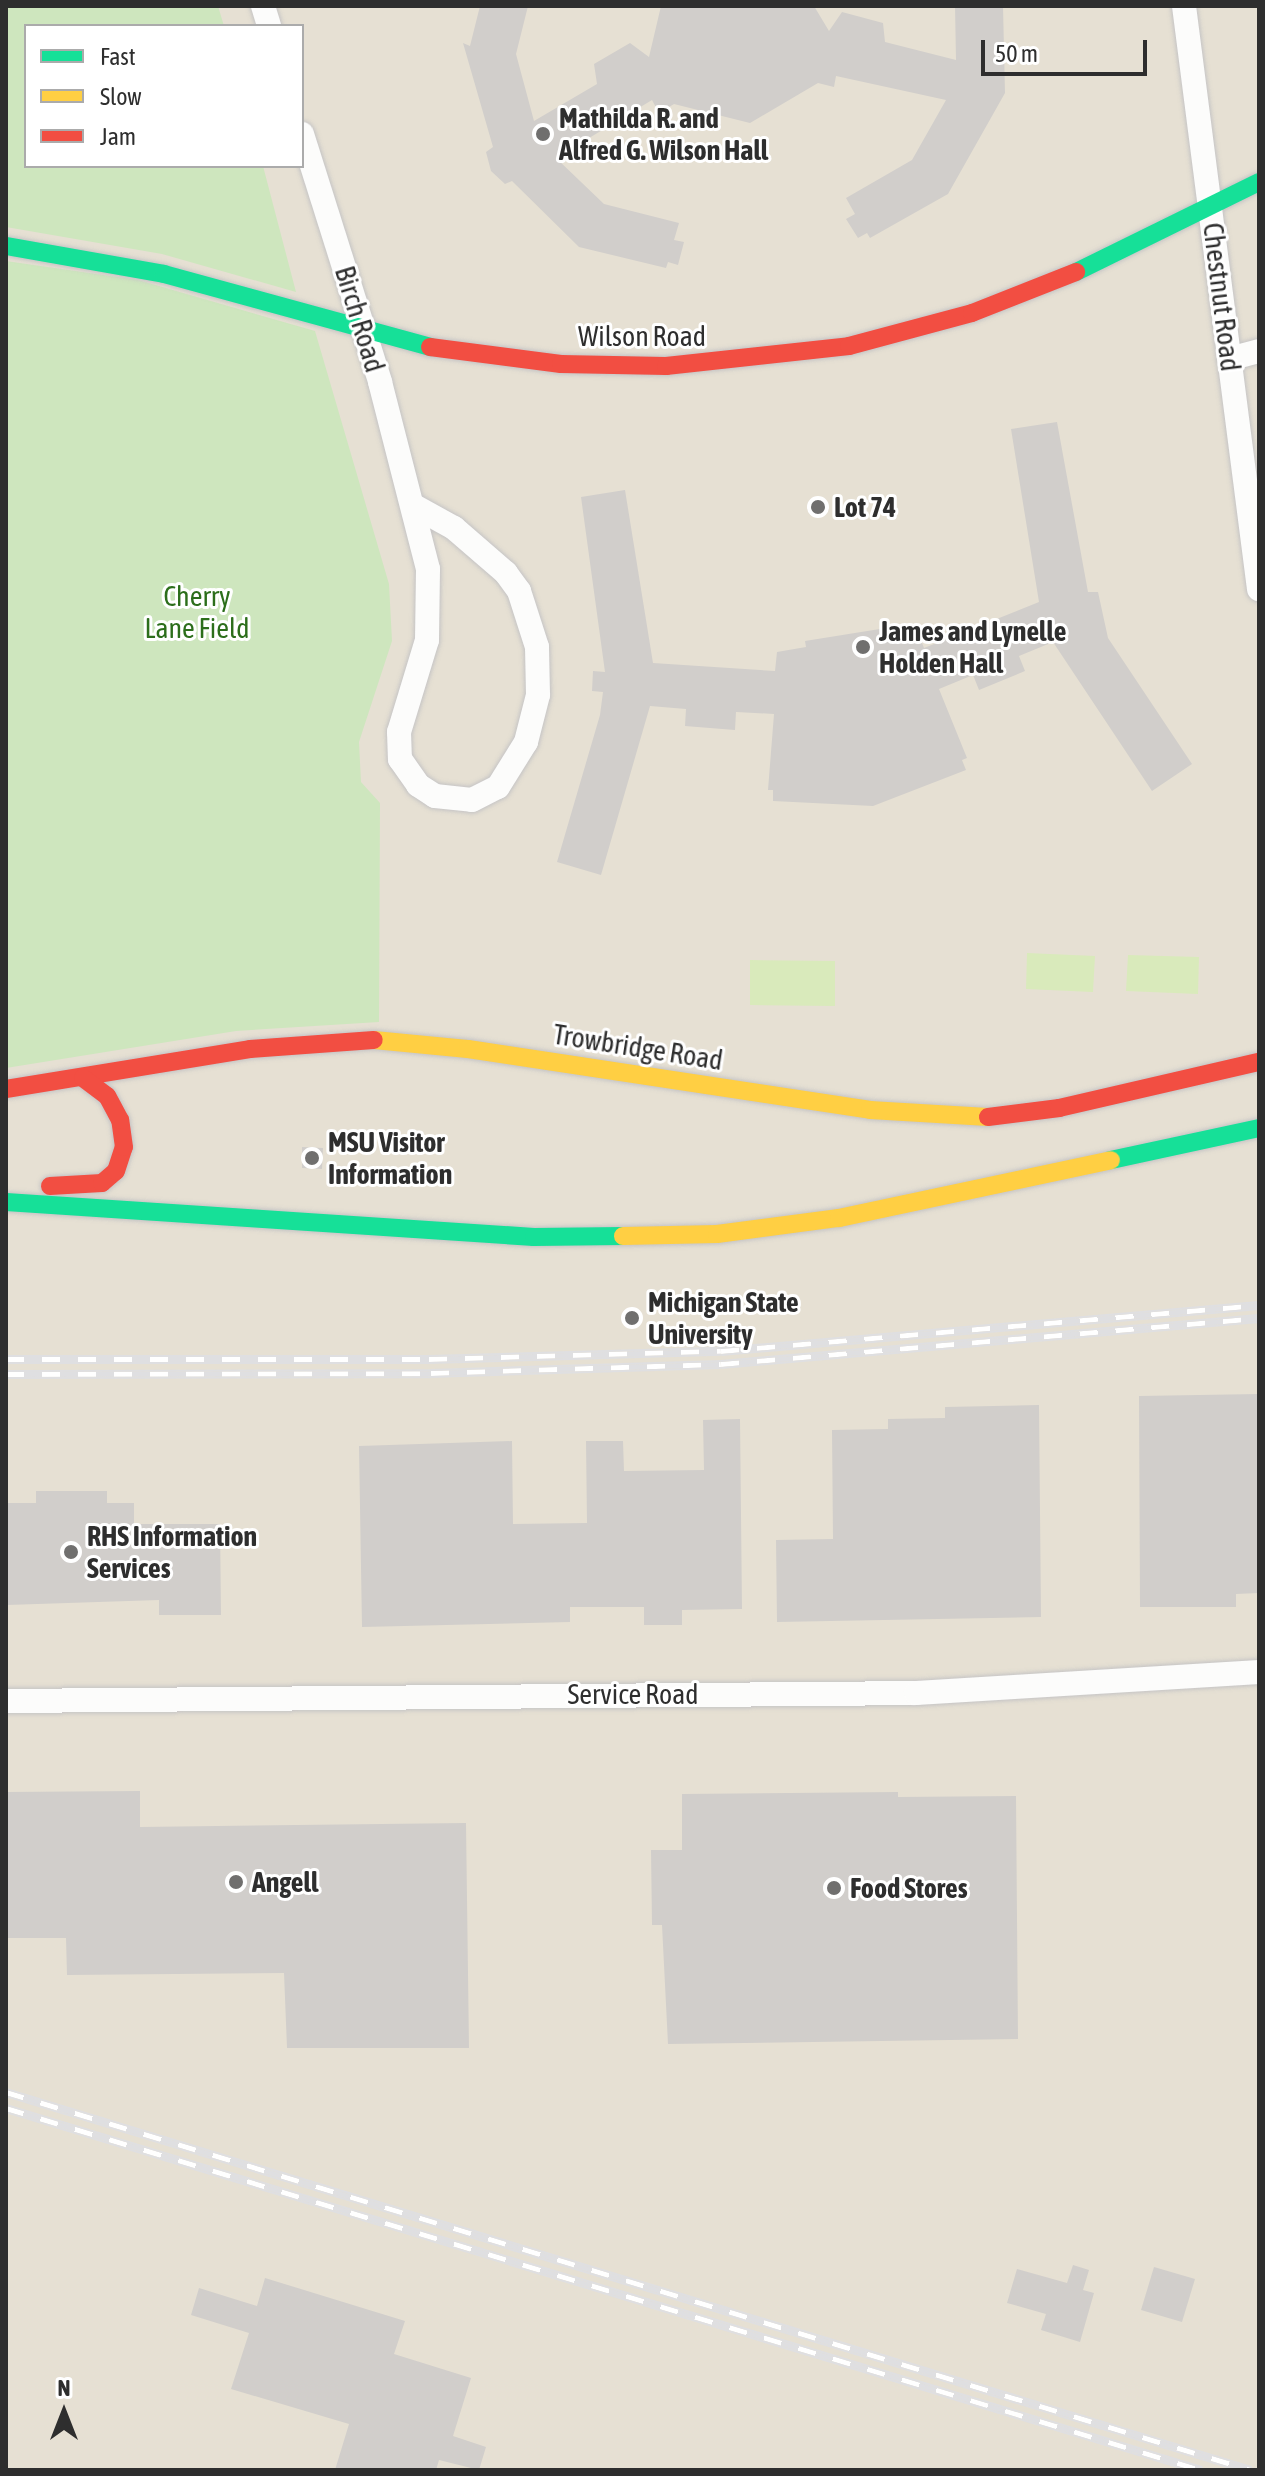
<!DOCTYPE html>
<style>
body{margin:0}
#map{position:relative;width:1265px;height:2476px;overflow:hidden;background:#ece8e4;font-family:"Asap Condensed",sans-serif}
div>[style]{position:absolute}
.education>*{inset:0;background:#e6e0d3}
.green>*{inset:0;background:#cee6be}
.pitch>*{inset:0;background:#d9eabb}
.building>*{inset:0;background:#d1cecb}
.roads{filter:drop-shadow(0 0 2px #c5c4c5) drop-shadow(0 0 2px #c5c4c5)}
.street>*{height:24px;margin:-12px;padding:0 12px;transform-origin:12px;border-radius:12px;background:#fcfcfb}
.fast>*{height:18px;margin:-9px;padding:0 9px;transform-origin:9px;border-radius:9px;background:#16e098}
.slow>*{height:18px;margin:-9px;padding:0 9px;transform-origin:9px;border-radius:9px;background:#ffcf43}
.jam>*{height:18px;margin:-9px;padding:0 9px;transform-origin:9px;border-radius:9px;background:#f24e42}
.rail>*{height:9px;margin-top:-4.5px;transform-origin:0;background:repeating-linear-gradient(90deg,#fff 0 18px,#dfdfe1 0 36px);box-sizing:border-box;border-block:2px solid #dfdfe1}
.dots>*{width:22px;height:22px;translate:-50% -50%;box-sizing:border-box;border:4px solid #fff;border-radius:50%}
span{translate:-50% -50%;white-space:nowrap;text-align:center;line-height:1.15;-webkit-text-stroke:6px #fff;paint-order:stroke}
.poi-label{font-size:28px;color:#2e2e2e;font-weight:700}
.left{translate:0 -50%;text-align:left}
.street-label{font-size:28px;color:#2e2e2e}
.park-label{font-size:28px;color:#2c6e1b}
.frame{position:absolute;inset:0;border:8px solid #2e2e2e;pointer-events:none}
.legend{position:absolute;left:24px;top:24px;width:280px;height:144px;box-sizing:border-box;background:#fff;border:2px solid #ababab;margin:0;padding:10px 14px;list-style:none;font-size:24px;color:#2e2e2e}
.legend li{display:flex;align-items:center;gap:16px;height:40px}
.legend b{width:40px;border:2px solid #ababab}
.north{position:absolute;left:24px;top:2372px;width:80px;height:80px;-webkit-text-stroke:6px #fff;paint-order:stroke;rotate:0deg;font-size:22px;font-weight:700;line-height:32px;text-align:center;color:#2e2e2e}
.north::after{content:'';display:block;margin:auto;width:28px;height:36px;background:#2e2e2e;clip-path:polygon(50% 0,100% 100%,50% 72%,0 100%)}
.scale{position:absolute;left:981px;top:40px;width:166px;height:36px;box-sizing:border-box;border:4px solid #2e2e2e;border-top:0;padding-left:10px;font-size:24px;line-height:28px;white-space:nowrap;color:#2e2e2e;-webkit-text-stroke:6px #fff;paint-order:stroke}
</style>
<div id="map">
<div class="education">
<i style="clip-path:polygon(evenodd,6px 6px,1259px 6px,1259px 2470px,6px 2470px,6px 6px,26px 26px,302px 26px,302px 166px,26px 166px,26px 26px)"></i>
</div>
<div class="green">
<i style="clip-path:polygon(6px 6px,218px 6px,224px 26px,26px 26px,26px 166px,263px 166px,296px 292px,162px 254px,6px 227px)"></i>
<i style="clip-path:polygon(6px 261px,138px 280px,315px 331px,389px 584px,392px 641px,359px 742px,361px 782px,380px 803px,379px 1022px,236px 1031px,6px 1068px)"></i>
</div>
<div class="pitch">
<i style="clip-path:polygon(1027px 953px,1095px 956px,1093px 992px,1026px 989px)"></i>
<i style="clip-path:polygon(1128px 955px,1199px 957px,1198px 994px,1126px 991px)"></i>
<i style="clip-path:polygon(750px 960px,835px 961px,835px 1006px,750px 1005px)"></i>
</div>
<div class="building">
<i style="clip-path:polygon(480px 6px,528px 6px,516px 54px,534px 121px,597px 84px,594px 64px,630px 43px,649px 57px,661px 6px,814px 6px,829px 31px,842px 12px,883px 23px,885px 42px,956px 60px,955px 6px,1003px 6px,1005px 93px,948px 194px,870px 238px,867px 233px,858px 238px,846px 219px,855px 214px,846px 198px,912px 160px,946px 100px,836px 76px,834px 87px,818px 83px,750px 123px,674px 104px,659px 113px,652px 100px,556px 158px,604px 204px,679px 223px,674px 240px,684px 242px,678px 265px,668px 262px,666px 268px,579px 247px,512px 181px,505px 184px,491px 171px,486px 152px,493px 147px,463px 43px,470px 46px)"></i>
<i style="clip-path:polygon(1057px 422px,1088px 592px,1098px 592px,1108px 638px,1192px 764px,1152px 791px,1053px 642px,1019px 656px,1025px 671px,979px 690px,973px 675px,939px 689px,967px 758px,962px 760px,966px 770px,873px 806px,773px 801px,773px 790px,768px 790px,774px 714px,736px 712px,735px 730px,685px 726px,686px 709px,650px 706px,601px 875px,557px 862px,600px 715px,603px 692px,592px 691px,593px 671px,605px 672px,581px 497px,625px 490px,653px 663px,775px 671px,777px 652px,806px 647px,805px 641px,886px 628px,888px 634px,917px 630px,924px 648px,1039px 602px,1011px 429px)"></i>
<i style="clip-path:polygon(302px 1147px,323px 1148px,322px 1169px,302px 1168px)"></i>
<i style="clip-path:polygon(1259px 1394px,1259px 1593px,1236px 1594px,1236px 1607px,1140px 1607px,1139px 1396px)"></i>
<i style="clip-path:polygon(1039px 1405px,1041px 1617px,777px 1622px,776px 1540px,833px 1539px,832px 1430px,888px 1429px,888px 1419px,945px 1418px,945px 1407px)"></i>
<i style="clip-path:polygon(740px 1419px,742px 1609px,682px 1610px,682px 1625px,644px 1625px,644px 1607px,570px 1607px,570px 1622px,362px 1627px,359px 1446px,512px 1441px,513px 1524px,587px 1523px,586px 1441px,623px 1441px,624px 1471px,704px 1470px,703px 1420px)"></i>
<i style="clip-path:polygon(36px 1491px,107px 1491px,107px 1503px,134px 1503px,134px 1524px,220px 1524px,221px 1615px,159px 1615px,159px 1600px,7px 1605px,7px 1503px,36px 1503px)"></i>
<i style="clip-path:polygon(140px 1791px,140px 1827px,466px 1823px,469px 2048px,287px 2048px,284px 1973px,67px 1975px,66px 1938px,6px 1938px,6px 1792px)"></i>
<i style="clip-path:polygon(898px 1792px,898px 1797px,1016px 1796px,1018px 2039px,668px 2044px,662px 1925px,652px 1925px,651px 1850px,682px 1850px,682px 1794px)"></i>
<i style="clip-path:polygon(1073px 2265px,1089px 2270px,1083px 2290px,1094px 2293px,1080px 2342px,1041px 2330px,1046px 2314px,1007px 2303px,1017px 2269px,1067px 2283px)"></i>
<i style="clip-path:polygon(1154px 2267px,1195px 2279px,1182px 2322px,1141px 2310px)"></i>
<i style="clip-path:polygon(265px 2278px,405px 2321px,394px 2354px,471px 2378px,453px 2436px,486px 2447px,479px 2470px,439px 2460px,436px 2470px,335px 2470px,349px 2424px,231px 2389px,249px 2333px,191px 2315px,199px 2288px,257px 2306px)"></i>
</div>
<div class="roads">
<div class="street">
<i style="left:263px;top:6px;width:21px;rotate:73deg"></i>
<i style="left:1184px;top:6px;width:588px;rotate:82.67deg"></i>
<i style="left:302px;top:134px;width:260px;rotate:72.5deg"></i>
<i style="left:380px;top:382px;width:193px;rotate:75.6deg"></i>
<i style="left:428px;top:569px;width:71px;rotate:90.8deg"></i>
<i style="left:427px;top:640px;width:96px;rotate:106.9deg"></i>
<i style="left:399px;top:732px;width:27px;rotate:88deg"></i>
<i style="left:400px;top:759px;width:32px;rotate:55deg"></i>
<i style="left:418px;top:785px;width:20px;rotate:33deg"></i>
<i style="left:435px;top:796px;width:37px;rotate:6deg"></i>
<i style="left:472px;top:800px;width:29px;rotate:-27deg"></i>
<i style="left:498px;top:787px;width:53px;rotate:-58.1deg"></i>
<i style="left:526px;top:742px;width:49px;rotate:-75.7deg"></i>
<i style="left:538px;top:695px;width:48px;rotate:-91.2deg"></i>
<i style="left:537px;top:647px;width:59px;rotate:-107.8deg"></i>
<i style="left:519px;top:591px;width:22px;rotate:-126deg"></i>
<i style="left:506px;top:573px;width:69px;rotate:-139.1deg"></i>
<i style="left:454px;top:528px;width:46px;rotate:-151.2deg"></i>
<i style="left:1229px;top:359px;width:31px;rotate:-15deg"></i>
<i style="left:6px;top:1701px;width:910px;rotate:-0.5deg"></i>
<i style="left:916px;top:1693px;width:344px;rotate:-3.5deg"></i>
</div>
<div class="fast">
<i style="left:6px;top:246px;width:160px;rotate:10deg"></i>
<i style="left:164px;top:274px;width:276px;rotate:15.3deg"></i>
<i style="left:1076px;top:272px;width:204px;rotate:-26.2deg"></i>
<i style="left:1111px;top:1160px;width:151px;rotate:-12.2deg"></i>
<i style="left:6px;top:1202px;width:529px;rotate:3.79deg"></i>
<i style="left:534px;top:1237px;width:89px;rotate:-0.6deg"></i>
</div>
<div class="slow">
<i style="left:374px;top:1040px;width:94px;rotate:5.5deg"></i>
<i style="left:468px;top:1049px;width:407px;rotate:8.6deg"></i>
<i style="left:870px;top:1110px;width:118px;rotate:3.4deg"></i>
<i style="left:623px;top:1236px;width:94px;rotate:-1.2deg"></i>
<i style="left:717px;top:1234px;width:123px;rotate:-7.5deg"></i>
<i style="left:839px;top:1218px;width:278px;rotate:-12deg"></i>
</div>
<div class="jam">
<i style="left:430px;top:347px;width:132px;rotate:7.4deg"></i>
<i style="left:561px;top:364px;width:105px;rotate:1.1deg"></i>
<i style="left:666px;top:366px;width:184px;rotate:-6.2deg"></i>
<i style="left:849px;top:346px;width:127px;rotate:-15deg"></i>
<i style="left:972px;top:313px;width:112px;rotate:-21.5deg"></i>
<i style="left:6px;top:1089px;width:247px;rotate:-9.3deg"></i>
<i style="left:250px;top:1049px;width:124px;rotate:-4.2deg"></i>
<i style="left:988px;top:1117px;width:72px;rotate:-7.2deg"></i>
<i style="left:1059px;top:1108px;width:205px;rotate:-13deg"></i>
<i style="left:50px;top:1186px;width:52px;rotate:-3.3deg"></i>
<i style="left:102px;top:1183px;width:18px;rotate:-41deg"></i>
<i style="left:116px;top:1171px;width:25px;rotate:-72deg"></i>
<i style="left:124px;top:1147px;width:27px;rotate:-98deg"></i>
<i style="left:120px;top:1120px;width:27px;rotate:-118deg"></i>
<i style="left:107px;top:1096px;width:30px;rotate:-143deg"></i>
</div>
</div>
<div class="rail">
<i style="left:6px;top:1359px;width:423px"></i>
<i style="left:429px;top:1359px;width:292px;rotate:-1.6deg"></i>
<i style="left:721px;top:1351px;width:540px;rotate:-4.89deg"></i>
<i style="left:6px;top:1374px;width:425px;rotate:-0.1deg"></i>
<i style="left:431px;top:1373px;width:290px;rotate:-1.8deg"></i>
<i style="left:721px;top:1364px;width:540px;rotate:-4.89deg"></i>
<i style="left:6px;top:2092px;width:1301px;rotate:16.89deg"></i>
<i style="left:6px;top:2108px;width:1249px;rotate:16.85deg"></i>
</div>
<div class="dots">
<i style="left:543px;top:134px;background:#706f6e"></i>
<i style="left:818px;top:507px;background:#706f6e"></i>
<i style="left:863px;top:647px;background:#706f6e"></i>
<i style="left:312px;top:1158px;background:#706f6e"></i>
<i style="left:632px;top:1318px;background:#706f6e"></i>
<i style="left:71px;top:1552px;background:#706f6e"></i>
<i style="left:236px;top:1882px;background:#706f6e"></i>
<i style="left:834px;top:1888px;background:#706f6e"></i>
</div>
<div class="poi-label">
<span class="left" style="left:559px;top:134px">Mathilda R. and<br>Alfred G. Wilson Hall</span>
<span class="left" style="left:834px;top:507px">Lot 74</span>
<span class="left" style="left:879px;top:647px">James and Lynelle<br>Holden Hall</span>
<span class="left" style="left:328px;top:1158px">MSU Visitor<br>Information</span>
<span class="left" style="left:648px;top:1318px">Michigan State<br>University</span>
<span class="left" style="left:87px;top:1552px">RHS Information<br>Services</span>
<span class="left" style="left:252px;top:1882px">Angell</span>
<span class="left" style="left:850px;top:1888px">Food Stores</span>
</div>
<div class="street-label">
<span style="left:1222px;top:297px;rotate:83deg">Chestnut Road</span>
<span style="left:360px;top:319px;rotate:73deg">Birch Road</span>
<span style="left:642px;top:336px">Wilson Road</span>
<span style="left:638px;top:1047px;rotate:9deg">Trowbridge Road</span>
<span style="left:633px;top:1694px">Service Road</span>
</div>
<div class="park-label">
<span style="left:197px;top:612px">Cherry<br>Lane Field</span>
</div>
<div class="frame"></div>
<ul class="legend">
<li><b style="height:10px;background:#16e098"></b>Fast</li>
<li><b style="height:10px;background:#ffcf43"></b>Slow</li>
<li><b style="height:10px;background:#f24e42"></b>Jam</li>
</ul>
<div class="north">N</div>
<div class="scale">50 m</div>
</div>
